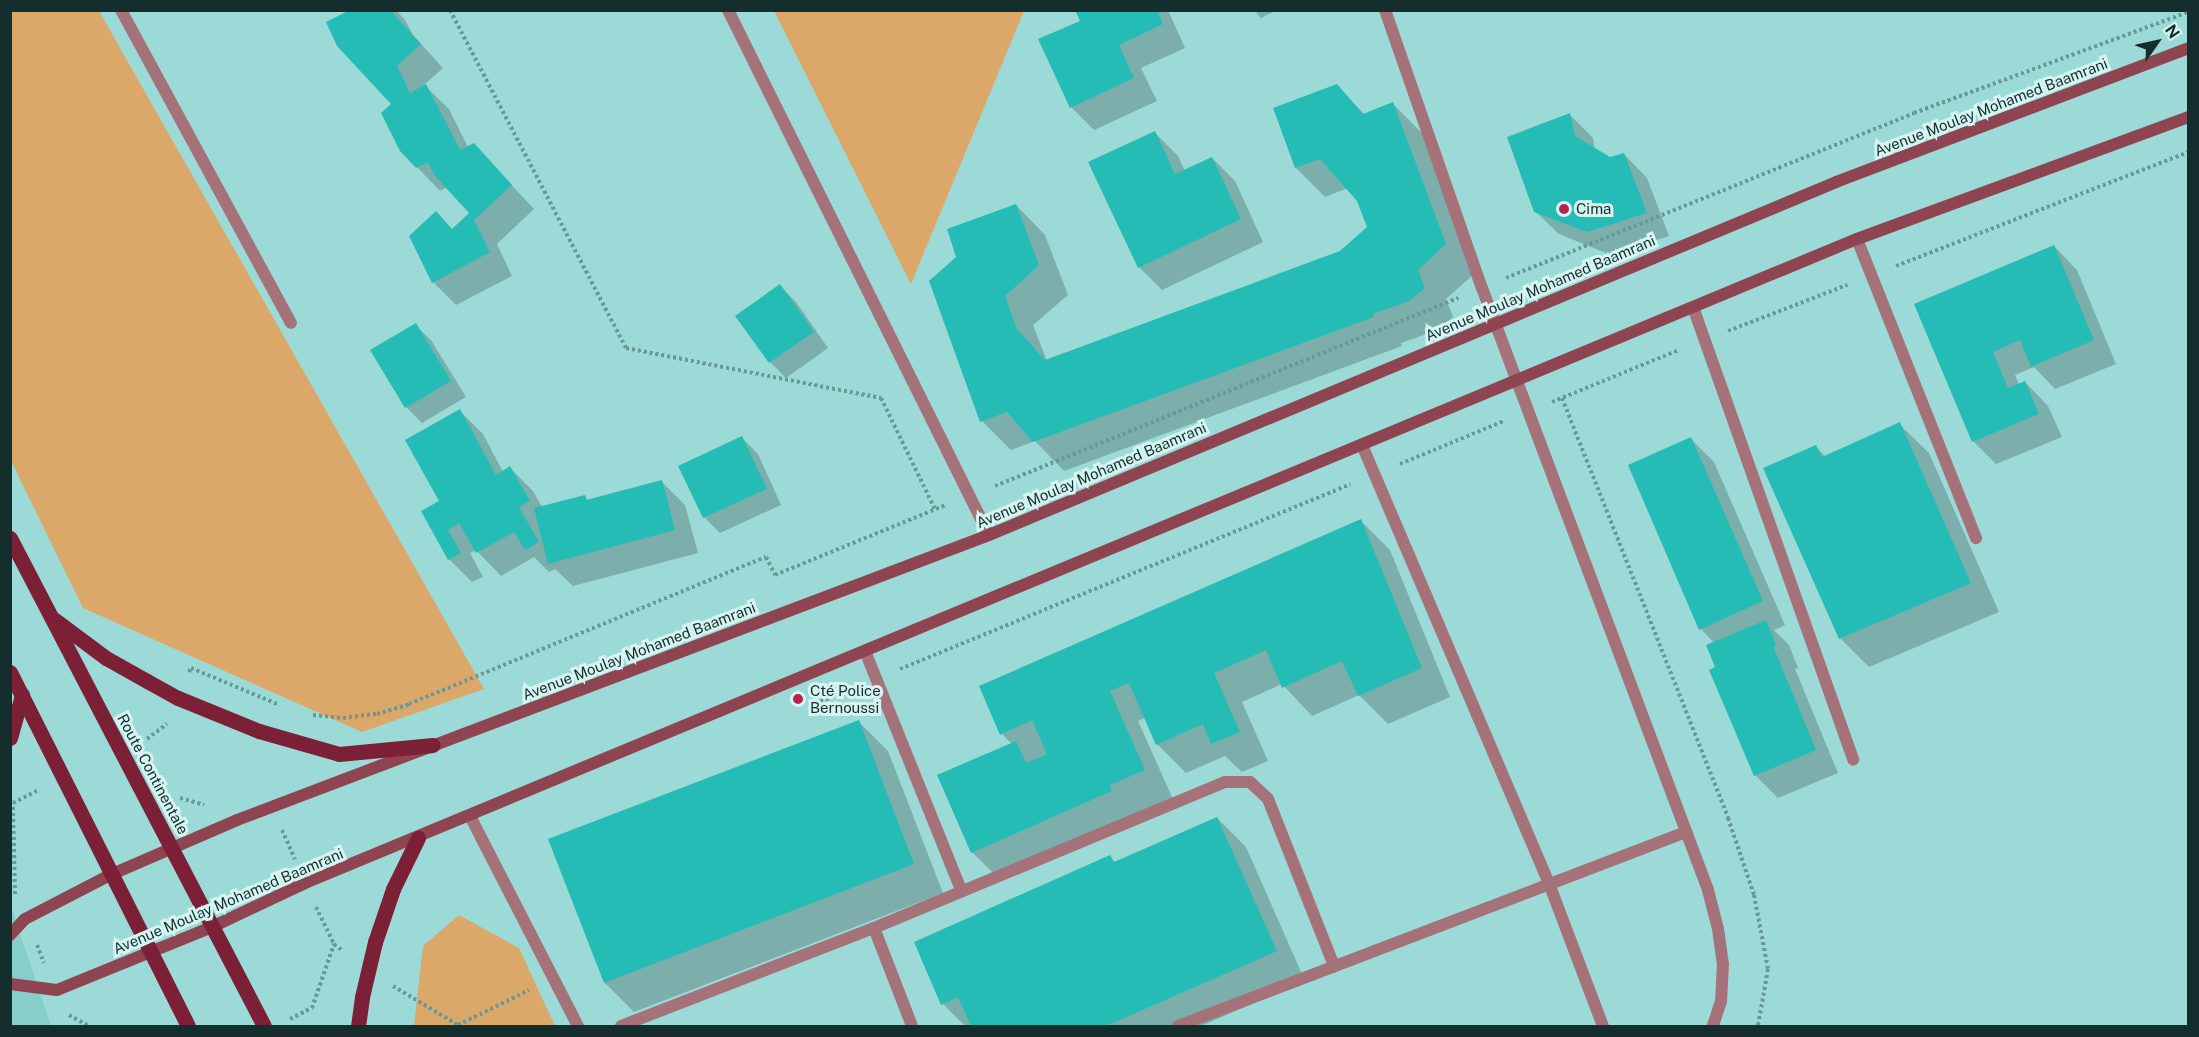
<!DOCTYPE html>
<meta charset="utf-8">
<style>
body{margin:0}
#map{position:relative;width:2199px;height:1037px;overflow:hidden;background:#9bdad6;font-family:"Public Sans",sans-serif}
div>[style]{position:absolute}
.built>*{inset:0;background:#85cec9}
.green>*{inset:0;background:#dba86a}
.shadow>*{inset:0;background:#0003}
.building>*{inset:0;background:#25bcb6}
.path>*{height:4px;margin-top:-2px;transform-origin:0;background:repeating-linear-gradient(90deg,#689996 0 3px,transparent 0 6px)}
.street>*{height:12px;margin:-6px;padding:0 6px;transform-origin:6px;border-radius:6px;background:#a67279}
.secondary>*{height:12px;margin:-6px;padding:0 6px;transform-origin:6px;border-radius:6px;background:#8e4551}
.primary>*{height:15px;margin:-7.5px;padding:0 7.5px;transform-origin:7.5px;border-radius:7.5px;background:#7b2036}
.dots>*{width:16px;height:16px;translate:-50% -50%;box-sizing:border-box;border:3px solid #d5f4f2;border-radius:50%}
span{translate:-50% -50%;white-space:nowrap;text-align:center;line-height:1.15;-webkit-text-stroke:6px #d5f4f2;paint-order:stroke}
.street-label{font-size:15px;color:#142e2d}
.poi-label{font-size:15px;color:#142e2d}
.left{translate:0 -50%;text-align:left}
.frame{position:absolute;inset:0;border:12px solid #142e2d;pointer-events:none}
.north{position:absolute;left:2127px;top:12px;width:60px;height:60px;-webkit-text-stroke:4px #d5f4f2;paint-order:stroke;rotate:56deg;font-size:16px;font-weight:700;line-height:24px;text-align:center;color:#142e2d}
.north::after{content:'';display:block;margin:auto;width:21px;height:27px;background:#142e2d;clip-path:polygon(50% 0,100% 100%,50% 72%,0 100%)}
</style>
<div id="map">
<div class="built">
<i style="clip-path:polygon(11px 907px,51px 1026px,11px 1026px)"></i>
</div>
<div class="green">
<i style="clip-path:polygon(11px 10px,99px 11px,484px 689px,362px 732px,83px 608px,11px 461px)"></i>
<i style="clip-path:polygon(774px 11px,1024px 11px,911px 284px)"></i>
<i style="clip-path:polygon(459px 915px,519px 948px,555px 1026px,414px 1026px,423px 946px)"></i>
</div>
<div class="shadow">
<i style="clip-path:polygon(353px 10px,396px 10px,405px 20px,413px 35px,443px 68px,424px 85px,449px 109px,468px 147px,474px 145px,534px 209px,497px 244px,512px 276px,456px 305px,433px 282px,452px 230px,471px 213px,447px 187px,440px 191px,417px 167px)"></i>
<i style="clip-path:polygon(1077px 10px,1168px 10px,1185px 48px,1141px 68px,1157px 101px,1094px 130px,1071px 107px,1082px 21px)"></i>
<i style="clip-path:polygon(1254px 10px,1277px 10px,1261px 18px)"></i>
<i style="clip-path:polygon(1337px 86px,1365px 115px,1393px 104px,1422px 133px,1474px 274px,1446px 299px,1453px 317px,1438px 330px,1401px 343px,1402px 346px,1064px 471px,1035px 441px,1011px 450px,982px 421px,1016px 205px,1045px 235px,1068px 295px,1033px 325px,1047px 361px,1341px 252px,1369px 227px,1358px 200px,1348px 188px,1325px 197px,1296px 168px,1274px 109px)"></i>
<i style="clip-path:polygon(1570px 115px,1593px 138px,1595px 150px,1610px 158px,1624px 154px,1647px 178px,1669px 236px,1611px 255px,1559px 234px,1535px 211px)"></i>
<i style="clip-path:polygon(1155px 133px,1178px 156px,1185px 171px,1212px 158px,1235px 181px,1263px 242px,1162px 290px,1139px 267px)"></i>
<i style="clip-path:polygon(2054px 246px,2077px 270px,2116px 364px,2055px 389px,2034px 367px,2015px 375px,2019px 385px,2025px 382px,2048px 406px,2062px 437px,1996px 464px,1973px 441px,1916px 304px)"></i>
<i style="clip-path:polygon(780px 286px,796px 302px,828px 348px,786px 378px,770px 362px)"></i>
<i style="clip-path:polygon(415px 325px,431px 340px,466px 397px,422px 423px,406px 407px)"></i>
<i style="clip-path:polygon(460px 411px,483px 434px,503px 472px,510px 468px,533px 491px,542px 507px,585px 496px,589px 501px,662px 482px,685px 505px,698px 553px,573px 586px,555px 569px,549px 572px,534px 557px,501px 576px,476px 550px,470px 553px,483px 577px,472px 582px,449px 559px,423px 512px,441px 502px)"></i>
<i style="clip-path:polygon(1899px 424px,1929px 453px,1999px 612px,1869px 667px,1840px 638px,1816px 447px,1826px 457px)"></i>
<i style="clip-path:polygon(742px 438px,758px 454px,781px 505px,720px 533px,704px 517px)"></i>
<i style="clip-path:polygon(1691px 439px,1714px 462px,1785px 625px,1774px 630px,1789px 645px,1798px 668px,1795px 669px,1838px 773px,1778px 798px,1755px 775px,1717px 668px,1714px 643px,1701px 629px)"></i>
<i style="clip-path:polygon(1361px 521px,1390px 550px,1450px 697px,1388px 724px,1359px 695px,1312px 716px,1282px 684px,1242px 702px,1268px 761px,1242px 772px,1225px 756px,1186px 773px,1157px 744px,1146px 717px,1138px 721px,1173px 799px,1001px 881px,972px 852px,1012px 744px,1002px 734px)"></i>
<i style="clip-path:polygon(859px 722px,888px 751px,943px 893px,634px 1012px,605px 983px,550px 840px)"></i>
<i style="clip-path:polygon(1217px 818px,1246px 847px,1305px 981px,1201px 1026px,965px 1026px,943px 1004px,1110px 857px,1116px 863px)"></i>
</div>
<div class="building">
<i style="clip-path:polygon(350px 10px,390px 10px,421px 44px,397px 66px,410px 93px,426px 84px,460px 150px,474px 143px,512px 185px,474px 220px,490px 252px,432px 283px,409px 236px,436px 211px,452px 229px,469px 213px,435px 176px,428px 162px,416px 168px,400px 151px,381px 113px,391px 104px,337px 46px,326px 22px)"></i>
<i style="clip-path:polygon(1075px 10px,1157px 10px,1163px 24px,1119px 45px,1134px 78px,1070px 108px,1038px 39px,1080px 21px)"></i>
<i style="clip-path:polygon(1337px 84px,1363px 114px,1393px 102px,1446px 244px,1418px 270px,1425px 288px,1409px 301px,1373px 314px,1374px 317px,1033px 442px,1007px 412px,980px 422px,929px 281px,956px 257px,947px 229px,1016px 204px,1039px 265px,1005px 296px,1017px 329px,1045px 360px,1340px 251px,1367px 227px,1357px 201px,1320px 159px,1295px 168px,1273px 108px)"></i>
<i style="clip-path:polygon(1570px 113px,1575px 136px,1610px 157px,1624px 153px,1647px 213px,1587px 232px,1534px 212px,1507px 137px)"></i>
<i style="clip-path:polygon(1155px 131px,1175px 174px,1212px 157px,1241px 219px,1138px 268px,1088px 162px)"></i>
<i style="clip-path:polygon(2054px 245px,2094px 340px,2031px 367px,2020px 340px,1993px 352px,2008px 388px,2025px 381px,2039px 414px,1972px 442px,1914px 304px)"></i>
<i style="clip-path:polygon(780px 284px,814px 332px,769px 363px,735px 316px)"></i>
<i style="clip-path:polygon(416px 323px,451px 381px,405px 408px,370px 350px)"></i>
<i style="clip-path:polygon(460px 409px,496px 475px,510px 466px,530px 501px,519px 507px,539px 542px,525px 550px,514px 532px,476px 553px,459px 523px,448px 530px,461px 553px,448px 560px,421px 511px,439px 501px,405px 440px)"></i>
<i style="clip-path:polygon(1900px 422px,1971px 583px,1839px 639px,1763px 468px,1816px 445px,1822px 457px)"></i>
<i style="clip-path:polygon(742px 436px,767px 489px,703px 518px,678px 466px)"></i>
<i style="clip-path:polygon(1691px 437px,1763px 601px,1699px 630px,1628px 465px)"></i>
<i style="clip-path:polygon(662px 480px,675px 530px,548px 564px,534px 508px,585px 495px,586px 500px)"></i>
<i style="clip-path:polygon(1361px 519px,1422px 668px,1358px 696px,1342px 661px,1282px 688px,1266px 650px,1214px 673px,1240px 732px,1211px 744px,1203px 724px,1156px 745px,1129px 683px,1110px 691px,1145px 770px,1110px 785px,1112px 791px,971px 853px,937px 775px,1016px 741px,1026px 763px,1047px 754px,1032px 720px,1000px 735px,979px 686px)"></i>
<i style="clip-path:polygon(1766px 620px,1776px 645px,1773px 646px,1816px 750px,1754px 776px,1709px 670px,1715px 667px,1706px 645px)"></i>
<i style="clip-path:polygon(859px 720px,914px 864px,604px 983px,548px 839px)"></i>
<i style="clip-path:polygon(1217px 817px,1277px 951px,1106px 1026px,971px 1026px,958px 997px,941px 1005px,914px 942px,1110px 855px,1114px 862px)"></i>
</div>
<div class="path">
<i style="left:450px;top:10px;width:381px;rotate:62.5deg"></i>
<i style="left:626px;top:348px;width:260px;rotate:11.1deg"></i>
<i style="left:881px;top:398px;width:123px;rotate:64.1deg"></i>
<i style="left:1896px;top:266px;width:313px;rotate:-21.3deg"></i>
<i style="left:1506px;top:278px;width:440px;rotate:-22deg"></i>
<i style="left:1914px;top:113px;width:292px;rotate:-20.2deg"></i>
<i style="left:1728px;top:331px;width:128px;rotate:-21.1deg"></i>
<i style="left:1562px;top:398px;width:452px;rotate:68.4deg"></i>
<i style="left:1728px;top:818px;width:81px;rotate:71.3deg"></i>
<i style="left:1754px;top:895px;width:75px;rotate:79.3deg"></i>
<i style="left:1768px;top:969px;width:58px;rotate:100deg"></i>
<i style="left:1552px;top:402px;width:137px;rotate:-22.3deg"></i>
<i style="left:1400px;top:464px;width:113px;rotate:-22.5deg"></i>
<i style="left:995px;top:486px;width:500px;rotate:-22.1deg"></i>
<i style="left:900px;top:669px;width:487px;rotate:-22.3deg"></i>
<i style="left:189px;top:672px;width:4px;rotate:-63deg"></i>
<i style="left:191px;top:668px;width:96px;rotate:22.6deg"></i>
<i style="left:809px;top:706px;width:46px;rotate:-21.6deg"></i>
<i style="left:313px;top:715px;width:30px;rotate:6deg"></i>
<i style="left:343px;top:718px;width:34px;rotate:-7deg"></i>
<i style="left:377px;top:714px;width:34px;rotate:-17deg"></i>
<i style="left:409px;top:704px;width:386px;rotate:-22.4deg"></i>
<i style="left:766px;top:557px;width:20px;rotate:63deg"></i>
<i style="left:775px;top:575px;width:185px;rotate:-22.3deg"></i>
<i style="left:147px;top:739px;width:25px;rotate:-37deg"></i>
<i style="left:180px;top:798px;width:25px;rotate:16deg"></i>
<i style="left:282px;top:830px;width:32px;rotate:66deg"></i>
<i style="left:15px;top:894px;width:91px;rotate:-91.3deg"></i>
<i style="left:13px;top:803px;width:27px;rotate:-27deg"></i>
<i style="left:316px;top:907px;width:41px;rotate:64.1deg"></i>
<i style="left:334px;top:944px;width:11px;rotate:38deg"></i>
<i style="left:37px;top:945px;width:19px;rotate:69deg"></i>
<i style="left:393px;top:986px;width:76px;rotate:31deg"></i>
<i style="left:458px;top:1025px;width:79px;rotate:-26.2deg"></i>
<i style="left:69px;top:1015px;width:23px;rotate:29deg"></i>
<i style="left:290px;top:1019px;width:25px;rotate:-27deg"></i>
<i style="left:312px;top:1008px;width:68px;rotate:-71deg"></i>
</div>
<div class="street">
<i style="left:121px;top:10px;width:356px;rotate:61.5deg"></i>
<i style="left:728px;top:10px;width:586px;rotate:63.57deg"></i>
<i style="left:1385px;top:10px;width:294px;rotate:70.8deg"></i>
<i style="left:1482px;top:288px;width:643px;rotate:69.42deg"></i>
<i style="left:1708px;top:890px;width:40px;rotate:75.6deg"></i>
<i style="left:1718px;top:929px;width:35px;rotate:82deg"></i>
<i style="left:1723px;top:964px;width:37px;rotate:93deg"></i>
<i style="left:1721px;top:1001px;width:26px;rotate:108deg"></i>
<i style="left:1857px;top:239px;width:322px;rotate:68.3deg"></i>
<i style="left:1693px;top:307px;width:480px;rotate:70.5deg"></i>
<i style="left:1362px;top:445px;width:479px;rotate:66.9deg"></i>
<i style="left:1550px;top:886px;width:150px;rotate:69.3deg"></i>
<i style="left:865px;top:651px;width:258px;rotate:68.1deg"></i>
<i style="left:470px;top:816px;width:236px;rotate:62.8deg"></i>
<i style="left:874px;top:928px;width:105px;rotate:68.8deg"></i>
<i style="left:621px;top:1026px;width:271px;rotate:-21.2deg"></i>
<i style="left:874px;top:928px;width:380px;rotate:-22.6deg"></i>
<i style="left:1225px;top:782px;width:25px"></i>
<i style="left:1250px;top:782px;width:25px;rotate:43deg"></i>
<i style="left:1268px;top:799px;width:180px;rotate:68.4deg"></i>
<i style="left:1178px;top:1026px;width:544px;rotate:-20.9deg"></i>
</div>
<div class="secondary">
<i style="left:10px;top:935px;width:22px;rotate:-47deg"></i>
<i style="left:25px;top:919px;width:96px;rotate:-27.4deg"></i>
<i style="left:110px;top:875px;width:138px;rotate:-23.4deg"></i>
<i style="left:237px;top:820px;width:804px;rotate:-20.76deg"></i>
<i style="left:989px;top:535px;width:918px;rotate:-22.62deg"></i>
<i style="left:1836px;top:182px;width:377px;rotate:-20.8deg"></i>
<i style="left:10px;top:984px;width:47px;rotate:7.3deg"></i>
<i style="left:57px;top:990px;width:167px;rotate:-22.1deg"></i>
<i style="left:212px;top:927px;width:103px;rotate:-25.3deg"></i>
<i style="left:305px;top:883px;width:1680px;rotate:-22.54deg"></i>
<i style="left:1857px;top:239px;width:353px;rotate:-20.2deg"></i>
</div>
<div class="primary">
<i style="left:10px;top:538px;width:550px;rotate:62.5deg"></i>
<i style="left:55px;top:620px;width:64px;rotate:36.7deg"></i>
<i style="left:106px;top:658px;width:47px;rotate:29.3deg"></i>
<i style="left:147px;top:681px;width:35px;rotate:29deg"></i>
<i style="left:178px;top:698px;width:87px;rotate:22.2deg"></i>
<i style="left:259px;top:731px;width:83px;rotate:16deg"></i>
<i style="left:339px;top:754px;width:94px;rotate:-5.5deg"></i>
<i style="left:10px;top:672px;width:396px;rotate:63.3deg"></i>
<i style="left:10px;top:738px;width:45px;rotate:-74.4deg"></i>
<i style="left:358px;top:1026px;width:29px;rotate:-82deg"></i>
<i style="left:362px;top:997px;width:57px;rotate:-76.7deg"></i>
<i style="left:375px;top:942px;width:56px;rotate:-71.2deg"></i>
<i style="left:393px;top:889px;width:57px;rotate:-63.9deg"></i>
</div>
<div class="dots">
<i style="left:1564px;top:209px;background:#b4234c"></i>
<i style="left:798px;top:699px;background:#b4234c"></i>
</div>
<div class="street-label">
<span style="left:1991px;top:107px;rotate:-21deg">Avenue Moulay Mohamed Baamrani</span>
<span style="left:1540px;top:288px;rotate:-23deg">Avenue Moulay Mohamed Baamrani</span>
<span style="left:1091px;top:475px;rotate:-23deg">Avenue Moulay Mohamed Baamrani</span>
<span style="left:639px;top:651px;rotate:-21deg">Avenue Moulay Mohamed Baamrani</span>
<span style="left:153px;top:774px;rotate:62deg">Route Continentale</span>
<span style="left:228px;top:901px;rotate:-23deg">Avenue Moulay Mohamed Baamrani</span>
</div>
<div class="poi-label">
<span class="left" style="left:1576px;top:209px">Cima</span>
<span class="left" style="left:810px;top:699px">Cté Police<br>Bernoussi</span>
</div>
<div class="frame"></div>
<div class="north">N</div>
</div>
